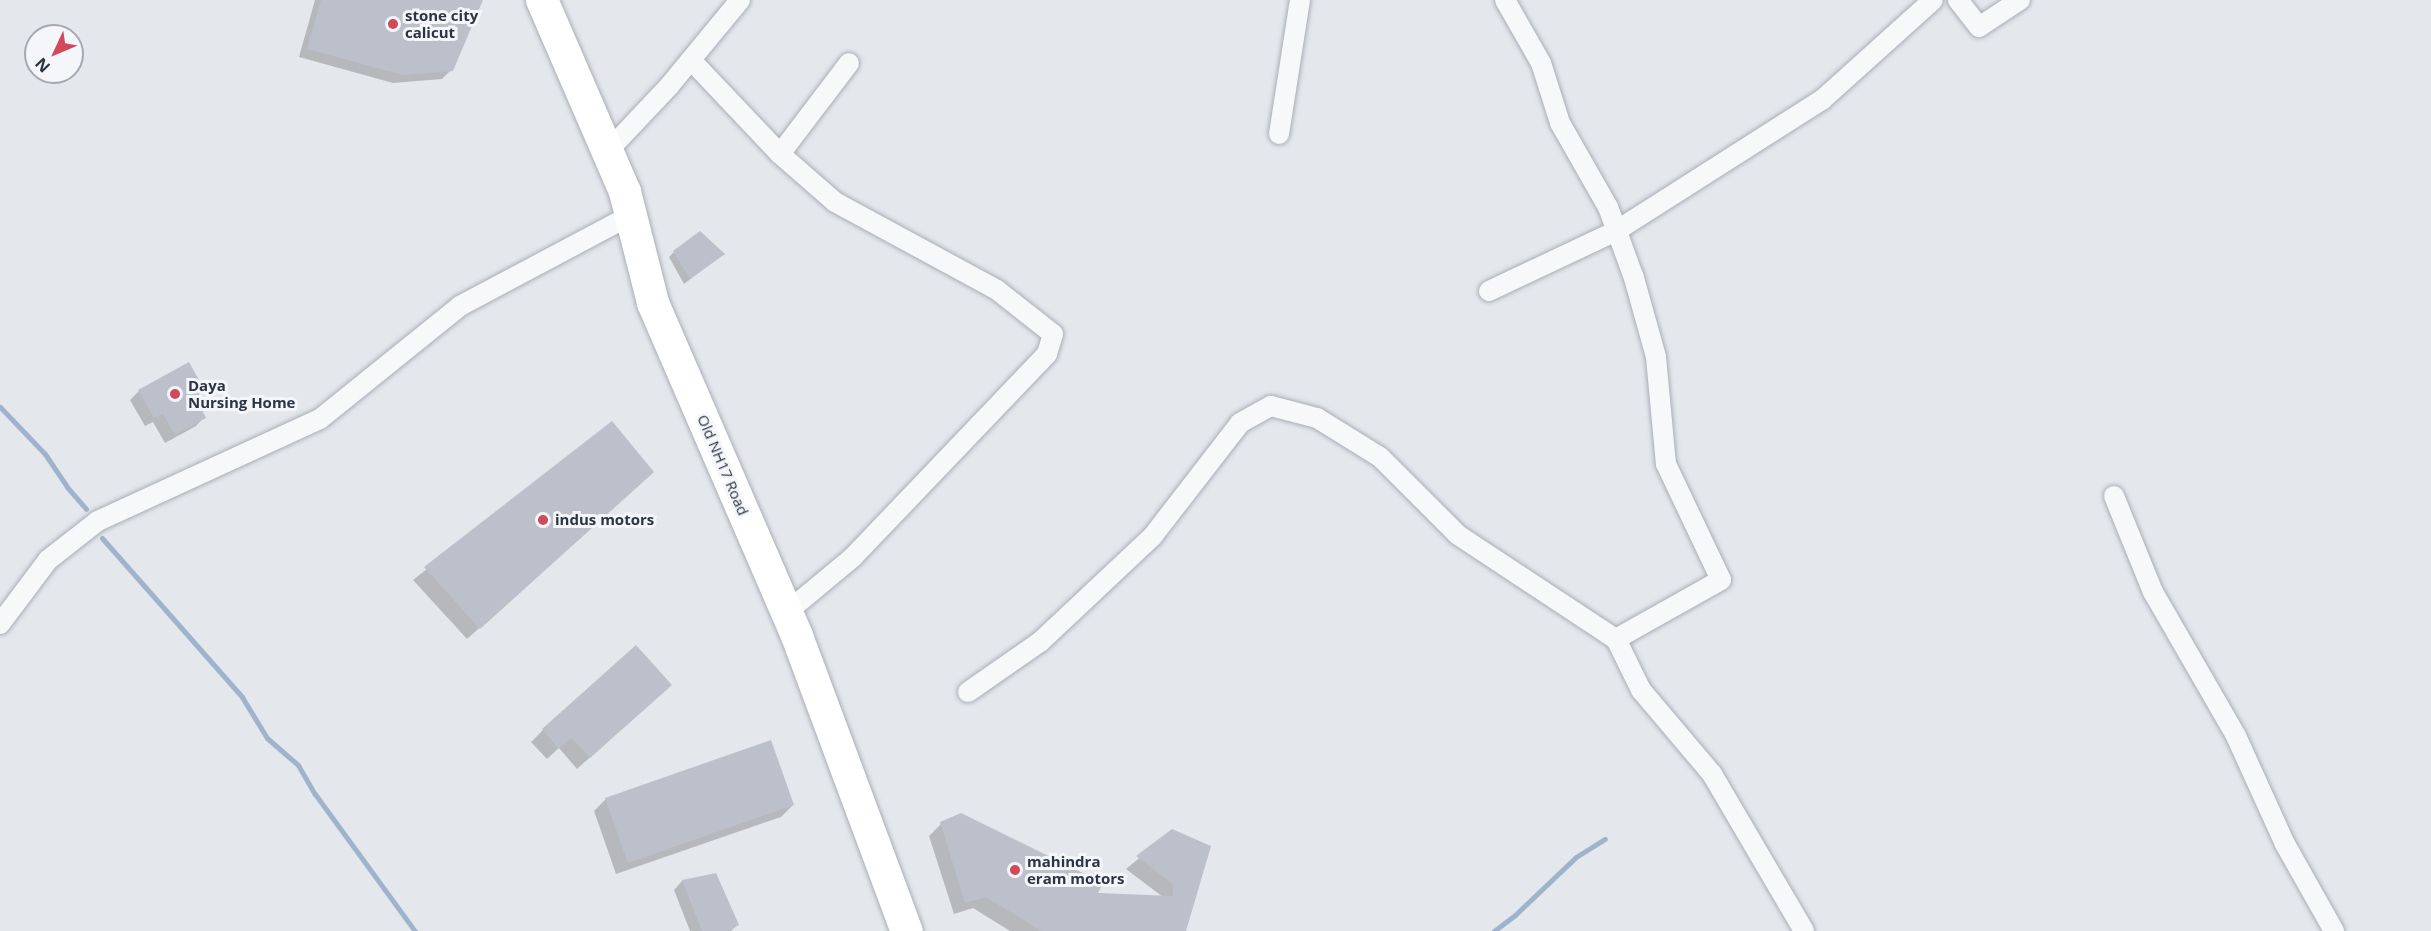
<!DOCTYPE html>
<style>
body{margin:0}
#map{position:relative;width:2431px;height:931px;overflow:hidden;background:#e4e7ec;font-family:"Open Sans",sans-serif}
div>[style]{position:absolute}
.shadow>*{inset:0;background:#0003}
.stream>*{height:5px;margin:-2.5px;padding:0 2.5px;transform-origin:2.5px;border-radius:2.5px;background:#9fb4cc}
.building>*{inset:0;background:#bbc0ca}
.roads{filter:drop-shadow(0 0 2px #a9aeb7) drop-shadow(0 0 2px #a9aeb7)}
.street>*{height:20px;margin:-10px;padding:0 10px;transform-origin:10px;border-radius:10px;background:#f7f8fa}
.primary>*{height:32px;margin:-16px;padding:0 16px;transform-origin:16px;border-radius:16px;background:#fff}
.dots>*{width:16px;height:16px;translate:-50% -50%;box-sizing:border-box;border:3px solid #f4f6f9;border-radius:50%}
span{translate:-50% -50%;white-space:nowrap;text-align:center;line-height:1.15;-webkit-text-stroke:6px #f4f6f9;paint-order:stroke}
.poi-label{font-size:15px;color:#2b3445;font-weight:700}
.left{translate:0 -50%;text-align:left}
.street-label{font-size:15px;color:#2b3445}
.north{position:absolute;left:24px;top:24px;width:60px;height:60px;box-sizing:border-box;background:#f4f6f9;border:2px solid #a4a8b1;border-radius:50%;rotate:226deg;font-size:16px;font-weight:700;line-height:24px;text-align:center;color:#2b3445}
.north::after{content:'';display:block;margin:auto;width:21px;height:27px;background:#d1495b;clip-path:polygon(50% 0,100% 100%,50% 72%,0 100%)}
</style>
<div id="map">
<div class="shadow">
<i style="clip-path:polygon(315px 0,481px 0,451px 70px,442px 79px,393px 83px,299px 57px)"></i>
<i style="clip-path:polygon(674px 252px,723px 254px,684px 284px,669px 257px)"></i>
<i style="clip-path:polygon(203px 390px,194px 399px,204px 417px,196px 426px,165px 443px,153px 422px,145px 426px,130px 400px,139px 391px)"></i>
<i style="clip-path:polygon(612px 423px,640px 484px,467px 639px,413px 580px)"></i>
<i style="clip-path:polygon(658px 696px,577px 769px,559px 748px,547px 759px,531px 742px,543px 730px)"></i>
<i style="clip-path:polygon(606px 799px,793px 805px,781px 817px,616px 874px,594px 811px)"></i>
<i style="clip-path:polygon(941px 824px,1095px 895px,1163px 897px,1126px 869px,1172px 831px,1184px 931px,1010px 931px,973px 908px,954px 914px,929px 836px)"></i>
<i style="clip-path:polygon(715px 875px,737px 925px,731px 931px,690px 931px,674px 890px,682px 881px)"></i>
</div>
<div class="stream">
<i style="left:0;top:407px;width:65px;rotate:46.2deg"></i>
<i style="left:45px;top:454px;width:40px;rotate:56deg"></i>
<i style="left:67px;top:487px;width:29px;rotate:49deg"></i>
<i style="left:102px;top:538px;width:212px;rotate:48.6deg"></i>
<i style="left:242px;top:697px;width:48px;rotate:58.6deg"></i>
<i style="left:267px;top:738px;width:41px;rotate:41.1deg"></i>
<i style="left:298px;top:765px;width:34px;rotate:60deg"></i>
<i style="left:315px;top:794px;width:170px;rotate:53.9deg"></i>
<i style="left:1494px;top:931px;width:26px;rotate:-37deg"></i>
<i style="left:1515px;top:915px;width:84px;rotate:-43.6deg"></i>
<i style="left:1576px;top:857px;width:34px;rotate:-32deg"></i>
</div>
<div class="building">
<i style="clip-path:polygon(321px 0,483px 0,453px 71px,403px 75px,307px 49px)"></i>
<i style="clip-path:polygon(700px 231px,725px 254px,690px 279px,673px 251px)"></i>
<i style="clip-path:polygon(189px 362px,205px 391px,195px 396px,206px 418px,175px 435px,163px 414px,154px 418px,138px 390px)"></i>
<i style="clip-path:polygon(612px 421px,654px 472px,480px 629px,424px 567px)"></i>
<i style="clip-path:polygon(636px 645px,672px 685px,590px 758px,571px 738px,559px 749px,542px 729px)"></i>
<i style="clip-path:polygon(771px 740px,794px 805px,628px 863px,605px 798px)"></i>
<i style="clip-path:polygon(961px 813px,1103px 883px,1098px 893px,1173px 896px,1173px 884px,1136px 856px,1172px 829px,1211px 846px,1186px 931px,1041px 931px,986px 897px,965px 903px,940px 822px)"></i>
<i style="clip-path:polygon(716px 873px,739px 925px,728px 931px,702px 931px,682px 880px)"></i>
</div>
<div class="roads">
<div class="street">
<i style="left:1505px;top:0;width:73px;rotate:60.3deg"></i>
<i style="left:1541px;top:63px;width:63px;rotate:72.4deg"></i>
<i style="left:1560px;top:123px;width:97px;rotate:60.3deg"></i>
<i style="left:1608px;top:207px;width:76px;rotate:69.9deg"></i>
<i style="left:1634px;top:278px;width:82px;rotate:74.4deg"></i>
<i style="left:1656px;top:357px;width:107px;rotate:84.7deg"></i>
<i style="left:1666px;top:464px;width:128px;rotate:64.6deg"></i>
<i style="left:1721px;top:580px;width:120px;rotate:150.7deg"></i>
<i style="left:1616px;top:639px;width:57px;rotate:63.9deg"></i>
<i style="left:1641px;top:690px;width:110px;rotate:49.8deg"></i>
<i style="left:1712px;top:774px;width:182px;rotate:59.6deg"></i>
<i style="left:1958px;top:0;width:34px;rotate:52deg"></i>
<i style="left:1979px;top:27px;width:49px;rotate:-33.4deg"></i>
<i style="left:691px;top:60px;width:129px;rotate:46.6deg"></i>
<i style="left:780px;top:154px;width:73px;rotate:41.1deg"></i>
<i style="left:835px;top:202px;width:184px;rotate:28.5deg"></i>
<i style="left:997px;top:290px;width:71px;rotate:38.2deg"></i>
<i style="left:1053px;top:334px;width:21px;rotate:107deg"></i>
<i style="left:1047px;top:354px;width:282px;rotate:133.7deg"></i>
<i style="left:852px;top:558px;width:85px;rotate:140.3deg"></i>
<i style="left:1279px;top:134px;width:136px;rotate:-81.1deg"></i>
<i style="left:606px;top:153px;width:93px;rotate:-46.7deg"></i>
<i style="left:670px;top:85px;width:110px;rotate:-50.5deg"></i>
<i style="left:780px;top:154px;width:114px;rotate:-52.8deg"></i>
<i style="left:1489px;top:291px;width:140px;rotate:-25.3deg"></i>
<i style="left:1616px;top:231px;width:244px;rotate:-32.5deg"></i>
<i style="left:1822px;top:100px;width:149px;rotate:-42deg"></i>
<i style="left:2114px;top:496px;width:104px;rotate:67.9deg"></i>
<i style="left:2153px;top:592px;width:166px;rotate:60deg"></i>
<i style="left:2236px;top:736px;width:119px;rotate:65.6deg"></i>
<i style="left:2285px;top:844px;width:100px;rotate:60.6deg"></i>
<i style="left:0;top:624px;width:80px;rotate:-53.1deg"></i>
<i style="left:48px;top:560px;width:63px;rotate:-38deg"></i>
<i style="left:98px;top:521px;width:244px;rotate:-24.7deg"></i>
<i style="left:320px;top:419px;width:180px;rotate:-38.9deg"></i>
<i style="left:460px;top:306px;width:194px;rotate:-28deg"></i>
<i style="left:968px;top:692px;width:88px;rotate:-34.8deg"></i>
<i style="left:1040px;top:642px;width:154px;rotate:-43.2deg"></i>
<i style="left:1152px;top:537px;width:144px;rotate:-52.3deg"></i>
<i style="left:1240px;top:423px;width:35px;rotate:-29deg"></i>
<i style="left:1271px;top:406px;width:48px;rotate:14.6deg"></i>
<i style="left:1317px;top:418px;width:74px;rotate:31.8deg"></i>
<i style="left:1380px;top:457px;width:110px;rotate:45deg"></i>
<i style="left:1458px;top:535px;width:189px;rotate:33.4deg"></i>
</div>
<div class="primary">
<i style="left:542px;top:0;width:209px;rotate:66.6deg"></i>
<i style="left:625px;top:192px;width:114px;rotate:75.8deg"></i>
<i style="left:653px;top:303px;width:363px;rotate:66.6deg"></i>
<i style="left:797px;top:636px;width:315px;rotate:69.6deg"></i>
</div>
</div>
<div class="dots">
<i style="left:393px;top:24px;background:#d1495b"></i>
<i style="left:175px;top:394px;background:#d1495b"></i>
<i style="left:543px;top:520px;background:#d1495b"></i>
<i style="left:1015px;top:870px;background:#d1495b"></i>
</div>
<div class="poi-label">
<span class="left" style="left:405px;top:24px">stone city<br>calicut</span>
<span class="left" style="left:188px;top:394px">Daya<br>Nursing Home</span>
<span class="left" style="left:555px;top:520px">indus motors</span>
<span class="left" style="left:1027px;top:870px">mahindra<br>eram motors</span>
</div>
<div class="street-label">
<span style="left:723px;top:465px;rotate:67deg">Old NH17 Road</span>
</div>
<div class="north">N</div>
</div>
